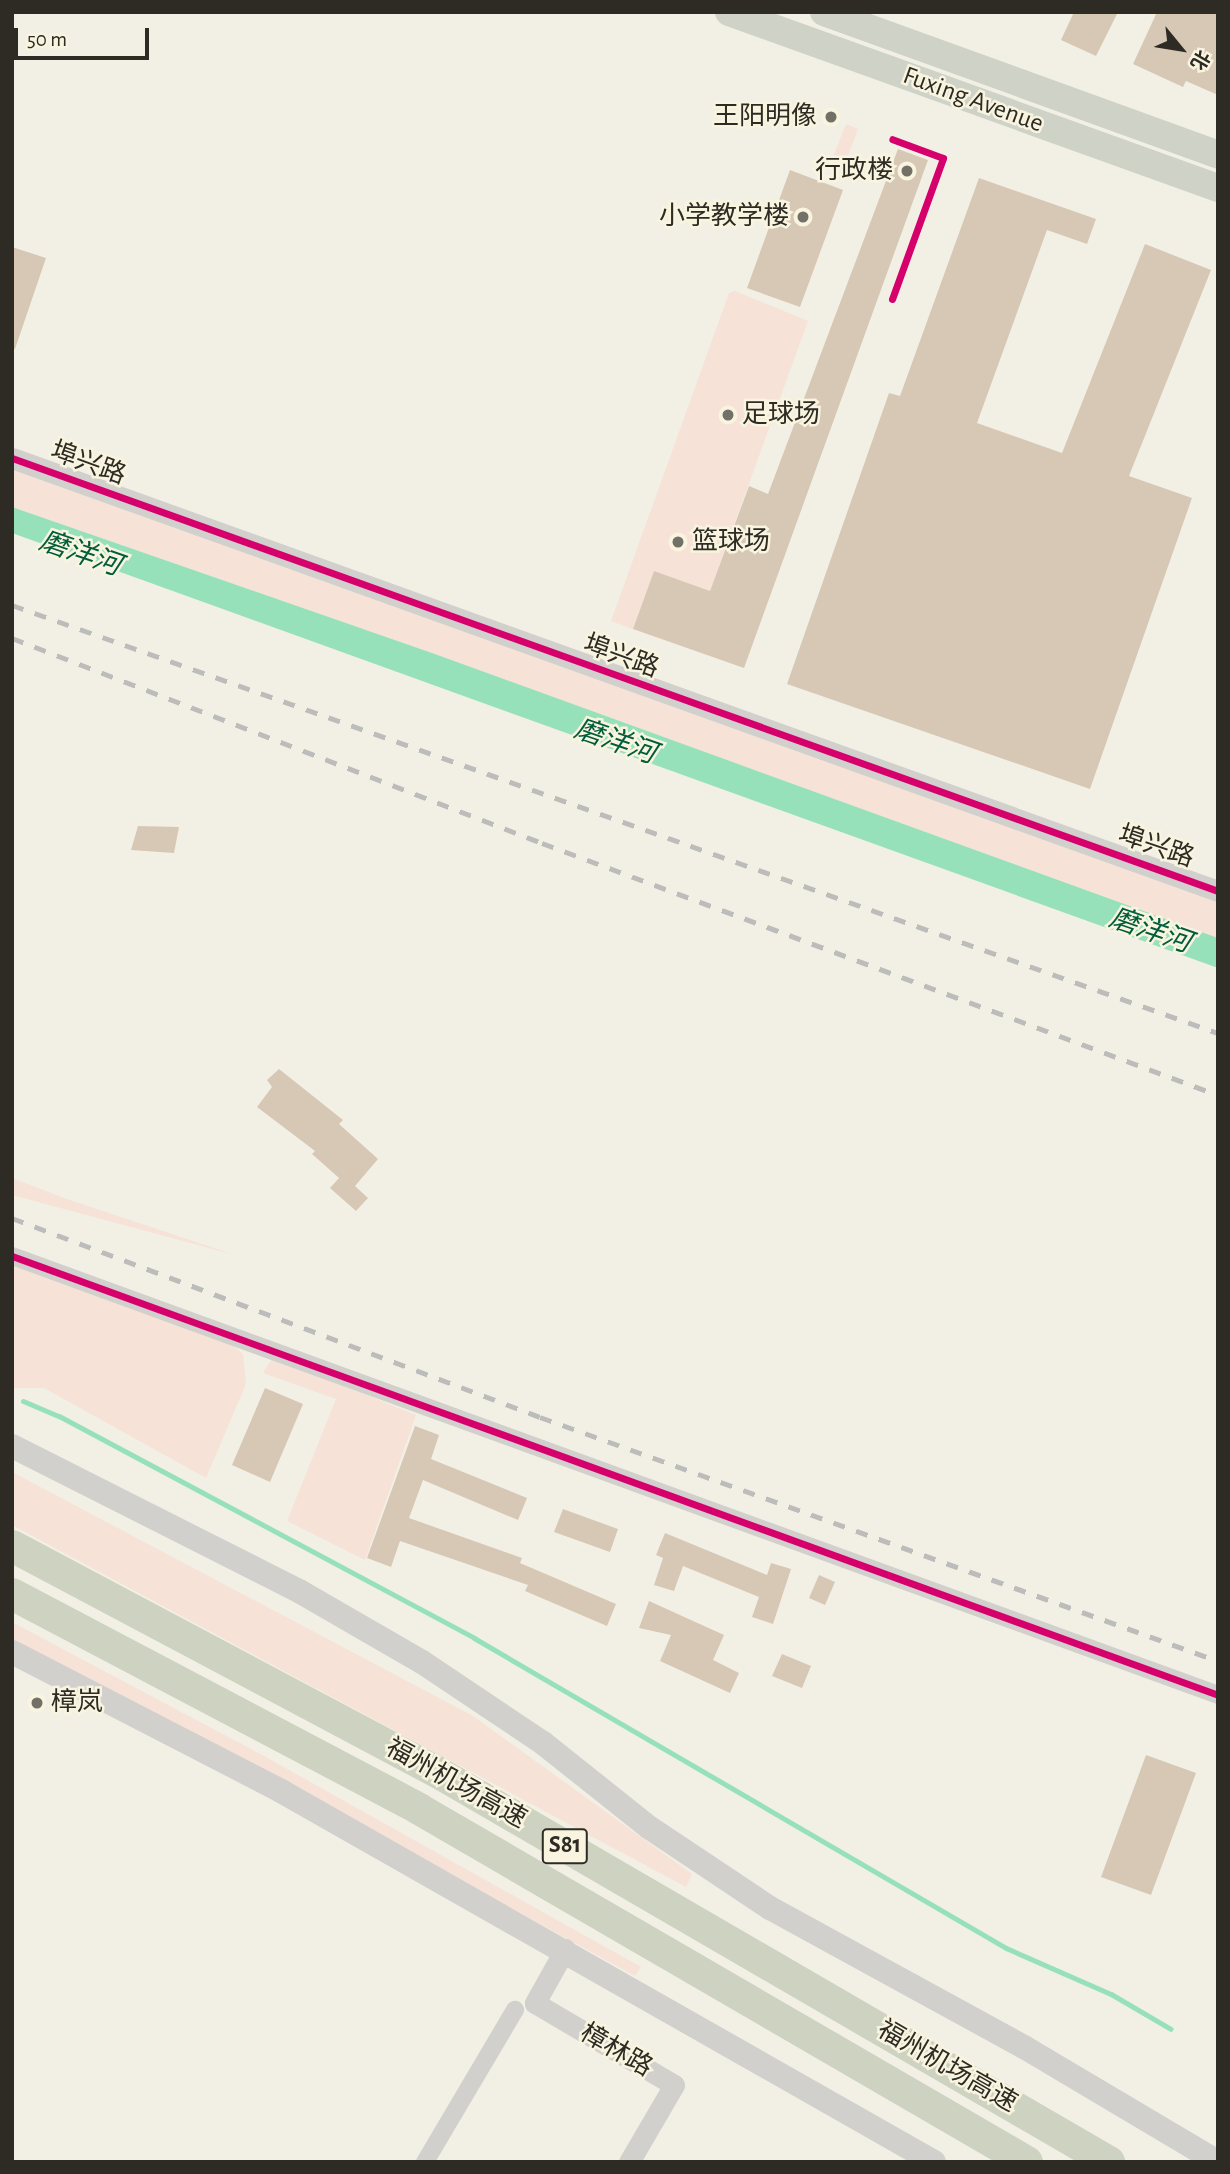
<!DOCTYPE html>
<meta charset="utf-8">
<style>
body{margin:0}
#map{position:relative;width:1230px;height:2174px;overflow:hidden;background:#f2f0e5;font-family:"Alegreya Sans","Noto Sans SC",sans-serif}
div>[style]{position:absolute}
.green>*{inset:0;background:#f6e2d7}
.water>*{inset:0;background:#96e1b9}
.stream>*{height:5px;margin:-2.5px;padding:0 2.5px;transform-origin:2.5px;border-radius:2.5px;background:#96e1b9}
.building>*{inset:0;background:#d7c8b5}
.minor>*{height:18px;margin:-9px;padding:0 9px;transform-origin:9px;border-radius:9px;background:#d2d0cd}
.tertiary>*{height:21px;margin:-10.5px;padding:0 10.5px;transform-origin:10.5px;border-radius:10.5px;background:#d2d0cd}
.secondary>*{height:24px;margin:-12px;padding:0 12px;transform-origin:12px;border-radius:12px;background:#d2d0cd}
.primary>*{height:28px;margin:-14px;padding:0 14px;transform-origin:14px;border-radius:14px;background:#cfd2c7}
.motorway>*{height:32px;margin:-16px;padding:0 16px;transform-origin:16px;border-radius:16px;background:#cdd3c0}
.rail>*{height:5px;margin-top:-2.5px;transform-origin:0;background:repeating-linear-gradient(90deg,#bcbcba 0 12px,transparent 0 24px)}
.cycleway>*{height:7px;margin:-3.5px;padding:0 3.5px;transform-origin:3.5px;border-radius:3.5px;background:#d6006c}
.dots>*{width:19px;height:19px;translate:-50% -50%;box-sizing:border-box;border:4px solid #f8f4df;border-radius:50%}
span{translate:-50% -50%;white-space:nowrap;text-align:center;line-height:1.15;-webkit-text-stroke:5px #f8f4df;paint-order:stroke}
.shield-label span{padding:2px 5px;background:#f8f4df;border:2px solid;border-radius:5px;-webkit-text-stroke-width:0}
.shield-label{font-size:24px;color:#2d2b23;font-weight:700}
.street-label{font-size:26px;color:#2d2b23}
.poi-label{font-size:26px;color:#2d2b23}
.right{translate:-100% -50%;text-align:right}
.left{translate:0 -50%;text-align:left}
.water-label{font-size:28px;color:#025d3c;font-style:italic}
.frame{position:absolute;inset:0;border:14px solid #2d2b23;pointer-events:none}
.north{position:absolute;left:1146px;top:14px;width:70px;height:70px;-webkit-text-stroke:5px #f8f4df;paint-order:stroke;rotate:120deg;font-size:19px;font-weight:700;line-height:28px;text-align:center;color:#2d2b23}
.north::after{content:'';display:block;margin:auto;width:24px;height:32px;background:#2d2b23;clip-path:polygon(50% 0,100% 100%,50% 72%,0 100%)}
.scale{position:absolute;left:14px;top:28px;width:135px;height:32px;box-sizing:border-box;border:4px solid #2d2b23;border-top:0;padding-left:9px;font-size:21px;line-height:24px;white-space:nowrap;color:#2d2b23;-webkit-text-stroke:5px #f8f4df;paint-order:stroke}
</style>
<div id="map">
<div class="green">
<i style="clip-path:polygon(846px 124px,858px 129px,844px 167px,831px 162px)"></i>
<i style="clip-path:polygon(735px 291px,808px 321px,710px 591px,654px 571px,633px 629px,624px 626px,611px 621px,729px 293px)"></i>
<i style="clip-path:polygon(12px 463px,1218px 899px,1218px 938px,432px 653px,12px 507px)"></i>
<i style="clip-path:polygon(12px 1178px,64px 1198px,235px 1255px,12px 1195px)"></i>
<i style="clip-path:polygon(12px 1266px,231px 1344px,243px 1354px,246px 1384px,206px 1478px,44px 1388px,12px 1388px)"></i>
<i style="clip-path:polygon(273px 1357px,416px 1415px,365px 1560px,287px 1521px,336px 1399px,263px 1373px)"></i>
<i style="clip-path:polygon(12px 1472px,473px 1716px,692px 1874px,686px 1887px,12px 1525px)"></i>
<i style="clip-path:polygon(12px 1622px,264px 1756px,641px 1967px,635px 1976px,257px 1769px,12px 1642px)"></i>
</div>
<div class="water">
<i style="clip-path:polygon(12px 507px,432px 653px,1218px 938px,1218px 968px,12px 533px)"></i>
</div>
<div class="stream">
<i style="left:23px;top:1401px;width:39px;rotate:23deg"></i>
<i style="left:59px;top:1416px;width:471px;rotate:28.1deg"></i>
<i style="left:474px;top:1638px;width:616px;rotate:30.23deg"></i>
<i style="left:1006px;top:1948px;width:115px;rotate:23.7deg"></i>
<i style="left:1111px;top:1994px;width:69px;rotate:30.3deg"></i>
</div>
<div class="building">
<i style="clip-path:polygon(1074px 12px,1118px 12px,1096px 56px,1061px 40px)"></i>
<i style="clip-path:polygon(1157px 12px,1218px 12px,1218px 95px,1186px 81px,1183px 87px,1133px 64px)"></i>
<i style="clip-path:polygon(898px 149px,928px 160px,744px 668px,633px 629px,654px 571px,710px 591px,749px 486px,768px 494px)"></i>
<i style="clip-path:polygon(790px 170px,843px 190px,800px 307px,747px 288px)"></i>
<i style="clip-path:polygon(979px 178px,1096px 219px,1087px 244px,1047px 230px,977px 423px,1062px 453px,1145px 244px,1211px 270px,1129px 476px,1192px 498px,1090px 789px,787px 684px,889px 393px,900px 396px)"></i>
<i style="clip-path:polygon(12px 247px,46px 258px,15px 349px,12px 348px)"></i>
<i style="clip-path:polygon(138px 826px,179px 827px,174px 853px,131px 850px)"></i>
<i style="clip-path:polygon(279px 1069px,343px 1120px,339px 1124px,378px 1159px,355px 1186px,368px 1198px,356px 1211px,330px 1188px,339px 1178px,312px 1154px,315px 1151px,257px 1107px,272px 1087px,267px 1080px)"></i>
<i style="clip-path:polygon(265px 1388px,303px 1404px,270px 1482px,232px 1465px)"></i>
<i style="clip-path:polygon(415px 1426px,439px 1435px,431px 1459px,527px 1498px,518px 1520px,423px 1480px,409px 1518px,522px 1558px,520px 1563px,616px 1604px,607px 1626px,525px 1591px,528px 1585px,400px 1541px,391px 1567px,367px 1558px)"></i>
<i style="clip-path:polygon(563px 1509px,618px 1529px,610px 1552px,554px 1532px)"></i>
<i style="clip-path:polygon(665px 1533px,767px 1575px,771px 1563px,791px 1569px,773px 1624px,752px 1617px,759px 1597px,683px 1566px,674px 1591px,654px 1585px,663px 1558px,656px 1555px)"></i>
<i style="clip-path:polygon(819px 1575px,835px 1582px,825px 1605px,809px 1598px)"></i>
<i style="clip-path:polygon(649px 1601px,724px 1635px,713px 1660px,739px 1673px,730px 1693px,660px 1661px,671px 1635px,639px 1628px)"></i>
<i style="clip-path:polygon(782px 1654px,811px 1666px,802px 1688px,772px 1676px)"></i>
<i style="clip-path:polygon(1146px 1755px,1196px 1773px,1151px 1895px,1101px 1877px)"></i>
</div>
<div class="minor">
<i style="left:12px;top:1256px;width:1283px;rotate:20deg"></i>
<i style="left:425px;top:2162px;width:177px;rotate:-59.4deg"></i>
</div>
<div class="tertiary">
<i style="left:12px;top:458px;width:1281px;rotate:19.75deg"></i>
<i style="left:565px;top:1949px;width:62px;rotate:119.1deg"></i>
<i style="left:535px;top:2003px;width:161px;rotate:30.5deg"></i>
<i style="left:674px;top:2085px;width:89px;rotate:120.3deg"></i>
</div>
<div class="secondary">
<i style="left:12px;top:1446px;width:322px;rotate:26.8deg"></i>
<i style="left:299px;top:1591px;width:142px;rotate:30deg"></i>
<i style="left:422px;top:1662px;width:146px;rotate:33.8deg"></i>
<i style="left:543px;top:1743px;width:137px;rotate:38.5deg"></i>
<i style="left:650px;top:1828px;width:144px;rotate:33.7deg"></i>
<i style="left:770px;top:1908px;width:290px;rotate:28.7deg"></i>
<i style="left:1024px;top:2047px;width:226px;rotate:30.7deg"></i>
<i style="left:12px;top:1652px;width:303px;rotate:27.3deg"></i>
<i style="left:281px;top:1791px;width:751px;rotate:29.6deg"></i>
</div>
<div class="primary">
<i style="left:729px;top:12px;width:520px;rotate:19.79deg"></i>
<i style="left:824px;top:12px;width:419px;rotate:19.9deg"></i>
</div>
<div class="motorway">
<i style="left:12px;top:1546px;width:484px;rotate:28deg"></i>
<i style="left:439px;top:1773px;width:775px;rotate:30.14deg"></i>
<i style="left:12px;top:1594px;width:460px;rotate:27.8deg"></i>
<i style="left:419px;top:1809px;width:703px;rotate:30.14deg"></i>
</div>
<div class="rail">
<i style="left:12px;top:605px;width:1280px;rotate:19.54deg"></i>
<i style="left:12px;top:638px;width:568px;rotate:21.15deg"></i>
<i style="left:542px;top:843px;width:721px;rotate:20.44deg"></i>
<i style="left:12px;top:1218px;width:564px;rotate:20.65deg"></i>
<i style="left:540px;top:1417px;width:721px;rotate:19.79deg"></i>
</div>
<div class="cycleway">
<i style="left:892px;top:299px;width:150px;rotate:-70.1deg"></i>
<i style="left:943px;top:158px;width:54px;rotate:-159.6deg"></i>
<i style="left:12px;top:458px;width:1281px;rotate:19.75deg"></i>
<i style="left:12px;top:1256px;width:1283px;rotate:20deg"></i>
</div>
<div class="dots">
<i style="left:831px;top:117px;background:#727067"></i>
<i style="left:907px;top:171px;background:#727067"></i>
<i style="left:803px;top:217px;background:#727067"></i>
<i style="left:728px;top:415px;background:#727067"></i>
<i style="left:678px;top:542px;background:#727067"></i>
<i style="left:37px;top:1703px;background:#727067"></i>
</div>
<div class="shield-label">
<span style="left:565px;top:1846px">S81</span>
</div>
<div class="street-label">
<span style="left:973px;top:100px;rotate:20deg">Fuxing Avenue</span>
<span style="left:88px;top:464px;rotate:20deg">埠兴路</span>
<span style="left:621px;top:657px;rotate:20deg">埠兴路</span>
<span style="left:1156px;top:847px;rotate:19deg">埠兴路</span>
<span style="left:456px;top:1784px;rotate:29deg">福州机场高速</span>
<span style="left:616px;top:2051px;rotate:30deg">樟林路</span>
<span style="left:947px;top:2067px;rotate:30deg">福州机场高速</span>
</div>
<div class="poi-label">
<span class="right" style="left:817px;top:117px">王阳明像</span>
<span class="right" style="left:893px;top:171px">行政楼</span>
<span class="right" style="left:789px;top:217px">小学教学楼</span>
<span class="left" style="left:742px;top:415px">足球场</span>
<span class="left" style="left:692px;top:542px">篮球场</span>
<span class="left" style="left:51px;top:1703px">樟岚</span>
</div>
<div class="water-label">
<span style="left:80px;top:554px;rotate:19deg">磨洋河</span>
<span style="left:615px;top:742px;rotate:19deg">磨洋河</span>
<span style="left:1150px;top:931px;rotate:19deg">磨洋河</span>
</div>
<div class="frame"></div>
<div class="north">北</div>
<div class="scale">50 m</div>
</div>
